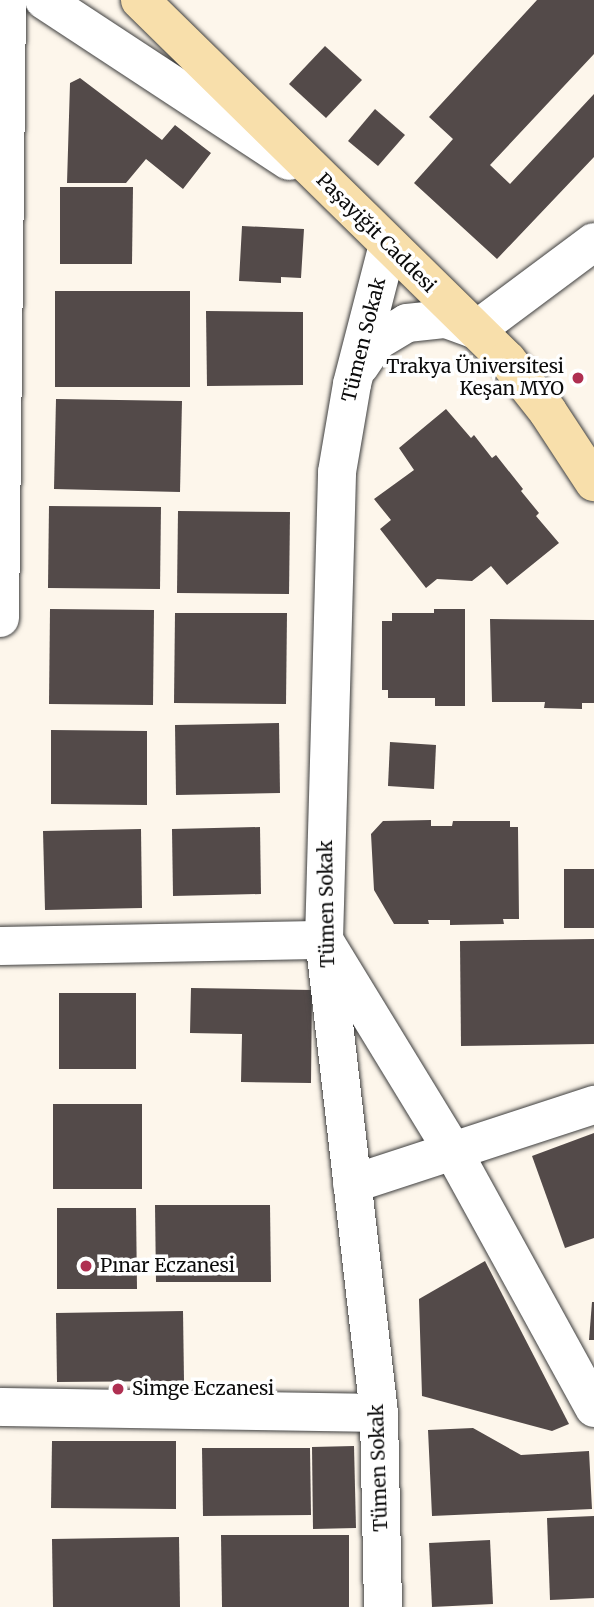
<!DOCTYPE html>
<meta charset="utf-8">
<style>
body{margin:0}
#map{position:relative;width:594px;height:1607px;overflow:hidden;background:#fdf6eb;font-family:Merriweather,serif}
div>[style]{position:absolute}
.building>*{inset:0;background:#534a49}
.roads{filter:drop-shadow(0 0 2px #3e3e3e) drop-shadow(0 0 2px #3e3e3e)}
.street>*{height:38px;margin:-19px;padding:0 19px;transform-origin:19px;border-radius:19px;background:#fff}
.secondary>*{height:38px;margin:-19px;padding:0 19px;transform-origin:19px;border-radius:19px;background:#f8dfab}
.dots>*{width:19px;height:19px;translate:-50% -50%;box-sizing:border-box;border:4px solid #fff;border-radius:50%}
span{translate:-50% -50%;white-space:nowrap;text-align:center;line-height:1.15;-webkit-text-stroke:7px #fff;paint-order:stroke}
.street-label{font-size:19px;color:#0b0b0b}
.poi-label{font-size:19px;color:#0b0b0b}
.right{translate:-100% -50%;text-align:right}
.left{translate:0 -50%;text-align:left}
</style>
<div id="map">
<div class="building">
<i style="clip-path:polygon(537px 0,594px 0,594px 54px,490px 165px,510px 184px,594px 94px,594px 157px,497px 259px,414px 183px,453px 139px,429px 117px)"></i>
<i style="clip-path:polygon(325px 46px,362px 80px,326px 118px,289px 84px)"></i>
<i style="clip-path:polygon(80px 78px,162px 140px,175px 125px,211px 153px,183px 189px,146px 159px,126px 183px,67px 183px,70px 83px)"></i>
<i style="clip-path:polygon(375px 109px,405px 135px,378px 166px,348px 141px)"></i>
<i style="clip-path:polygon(60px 187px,133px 187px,132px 264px,60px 264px)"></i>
<i style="clip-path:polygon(242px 226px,304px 229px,301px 278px,281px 277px,281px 283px,239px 281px)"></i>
<i style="clip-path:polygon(55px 291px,190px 291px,190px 387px,55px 387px)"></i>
<i style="clip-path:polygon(206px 311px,303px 312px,303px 385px,207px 386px)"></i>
<i style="clip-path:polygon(56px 399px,182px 401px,180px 492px,54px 489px)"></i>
<i style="clip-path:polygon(446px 409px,471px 438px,474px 435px,492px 458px,496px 455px,523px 489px,521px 491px,539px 513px,536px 516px,559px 543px,507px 585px,491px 566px,472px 581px,437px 579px,426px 588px,380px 529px,391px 520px,374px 499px,414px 470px,399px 448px)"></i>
<i style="clip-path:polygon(49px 506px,161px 507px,160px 589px,48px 588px)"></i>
<i style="clip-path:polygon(178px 511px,290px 512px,289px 594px,177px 593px)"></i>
<i style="clip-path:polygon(50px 609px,154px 610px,153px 705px,49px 704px)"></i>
<i style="clip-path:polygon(434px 609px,465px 609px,465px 706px,435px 706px,435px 698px,388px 698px,388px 690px,382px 690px,382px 621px,392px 621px,392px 613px,434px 613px)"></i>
<i style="clip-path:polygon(175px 613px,287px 613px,286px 704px,174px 703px)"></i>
<i style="clip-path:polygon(490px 619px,594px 620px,594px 703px,582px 703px,582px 709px,544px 708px,545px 702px,492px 702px)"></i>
<i style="clip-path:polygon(279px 723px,280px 793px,176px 795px,175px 725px)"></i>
<i style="clip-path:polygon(51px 730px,147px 731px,147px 805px,51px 804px)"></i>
<i style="clip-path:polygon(390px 742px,436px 745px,434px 789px,388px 786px)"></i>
<i style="clip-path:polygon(431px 820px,431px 826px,452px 826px,453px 821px,510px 821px,510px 827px,518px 827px,519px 919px,503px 919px,504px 924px,450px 925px,450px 920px,428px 920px,429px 924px,394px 924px,374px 890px,371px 834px,383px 821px)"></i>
<i style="clip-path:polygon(260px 827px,261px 894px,173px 896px,172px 829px)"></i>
<i style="clip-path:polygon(141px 829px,142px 908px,45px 910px,43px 831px)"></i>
<i style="clip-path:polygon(564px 869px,594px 869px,594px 928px,564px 928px)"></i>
<i style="clip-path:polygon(594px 939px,594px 1044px,461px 1046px,460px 941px)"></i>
<i style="clip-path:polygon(191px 988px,312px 990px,311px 1083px,241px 1082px,242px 1034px,190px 1033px)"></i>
<i style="clip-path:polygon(59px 993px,136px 993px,136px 1069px,59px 1069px)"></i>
<i style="clip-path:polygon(53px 1104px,142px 1104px,142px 1189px,53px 1189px)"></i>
<i style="clip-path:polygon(594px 1133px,594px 1238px,565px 1248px,532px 1156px)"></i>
<i style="clip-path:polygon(155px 1205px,270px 1205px,271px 1282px,156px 1282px)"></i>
<i style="clip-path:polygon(57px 1208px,136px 1208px,137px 1289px,57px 1289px)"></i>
<i style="clip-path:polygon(485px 1261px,569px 1424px,552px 1431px,422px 1396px,419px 1299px)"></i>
<i style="clip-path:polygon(592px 1302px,594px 1302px,594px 1340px,589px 1340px)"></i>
<i style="clip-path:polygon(183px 1311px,184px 1381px,57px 1382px,56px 1313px)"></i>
<i style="clip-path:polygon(473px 1428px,521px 1455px,589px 1451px,592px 1509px,432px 1516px,428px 1430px)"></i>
<i style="clip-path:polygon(52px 1441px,176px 1441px,176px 1509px,51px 1508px)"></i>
<i style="clip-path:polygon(354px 1446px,356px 1528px,313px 1529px,312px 1447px)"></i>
<i style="clip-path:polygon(202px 1448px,310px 1448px,311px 1515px,203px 1516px)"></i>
<i style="clip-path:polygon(594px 1516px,594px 1598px,550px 1600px,547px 1518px)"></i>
<i style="clip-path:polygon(221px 1535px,349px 1535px,349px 1607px,222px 1607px)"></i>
<i style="clip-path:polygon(179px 1537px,180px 1607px,53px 1607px,52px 1539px)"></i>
<i style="clip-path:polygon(490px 1540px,493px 1604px,432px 1607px,429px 1543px)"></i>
</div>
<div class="roads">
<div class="street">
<i style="left:44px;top:0;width:293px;rotate:33.3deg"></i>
<i style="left:360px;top:366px;width:30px;rotate:-56deg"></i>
<i style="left:377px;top:341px;width:35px;rotate:-31deg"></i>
<i style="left:407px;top:323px;width:39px;rotate:-6deg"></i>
<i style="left:446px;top:319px;width:32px;rotate:20deg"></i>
<i style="left:476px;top:330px;width:147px;rotate:-36.7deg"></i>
<i style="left:0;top:618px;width:618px;rotate:-89.35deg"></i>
<i style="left:0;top:946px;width:324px;rotate:-1.1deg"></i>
<i style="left:324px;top:940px;width:250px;rotate:58.6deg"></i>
<i style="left:454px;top:1153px;width:291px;rotate:61.2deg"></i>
<i style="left:352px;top:1184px;width:255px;rotate:-18.1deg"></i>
<i style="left:0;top:1407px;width:379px;rotate:0.9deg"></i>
<i style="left:383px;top:1607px;width:194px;rotate:-91.2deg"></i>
<i style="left:379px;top:1413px;width:476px;rotate:-96.6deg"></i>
<i style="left:324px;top:940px;width:468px;rotate:-88.4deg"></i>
<i style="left:337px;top:472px;width:89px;rotate:-80.3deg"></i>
<i style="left:352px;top:384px;width:144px;rotate:-75.5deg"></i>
</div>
<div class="secondary">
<i style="left:140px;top:0;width:514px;rotate:44.45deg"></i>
<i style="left:507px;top:360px;width:66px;rotate:51.7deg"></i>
<i style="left:548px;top:412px;width:84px;rotate:56.7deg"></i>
</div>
</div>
<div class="dots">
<i style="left:578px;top:378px;background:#af2f51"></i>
<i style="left:86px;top:1266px;background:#af2f51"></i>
<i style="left:118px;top:1389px;background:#af2f51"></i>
</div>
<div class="street-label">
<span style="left:376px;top:233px;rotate:45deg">Paşayiğit Caddesi</span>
<span style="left:364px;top:340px;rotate:-76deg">Tümen Sokak</span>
<span style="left:327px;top:904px;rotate:-91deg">Tümen Sokak</span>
<span style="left:379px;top:1468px;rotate:-92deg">Tümen Sokak</span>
</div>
<div class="poi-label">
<span class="right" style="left:564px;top:378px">Trakya Üniversitesi<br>Keşan MYO</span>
<span class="left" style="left:100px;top:1266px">Pınar Eczanesi</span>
<span class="left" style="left:132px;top:1389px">Simge Eczanesi</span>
</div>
</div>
